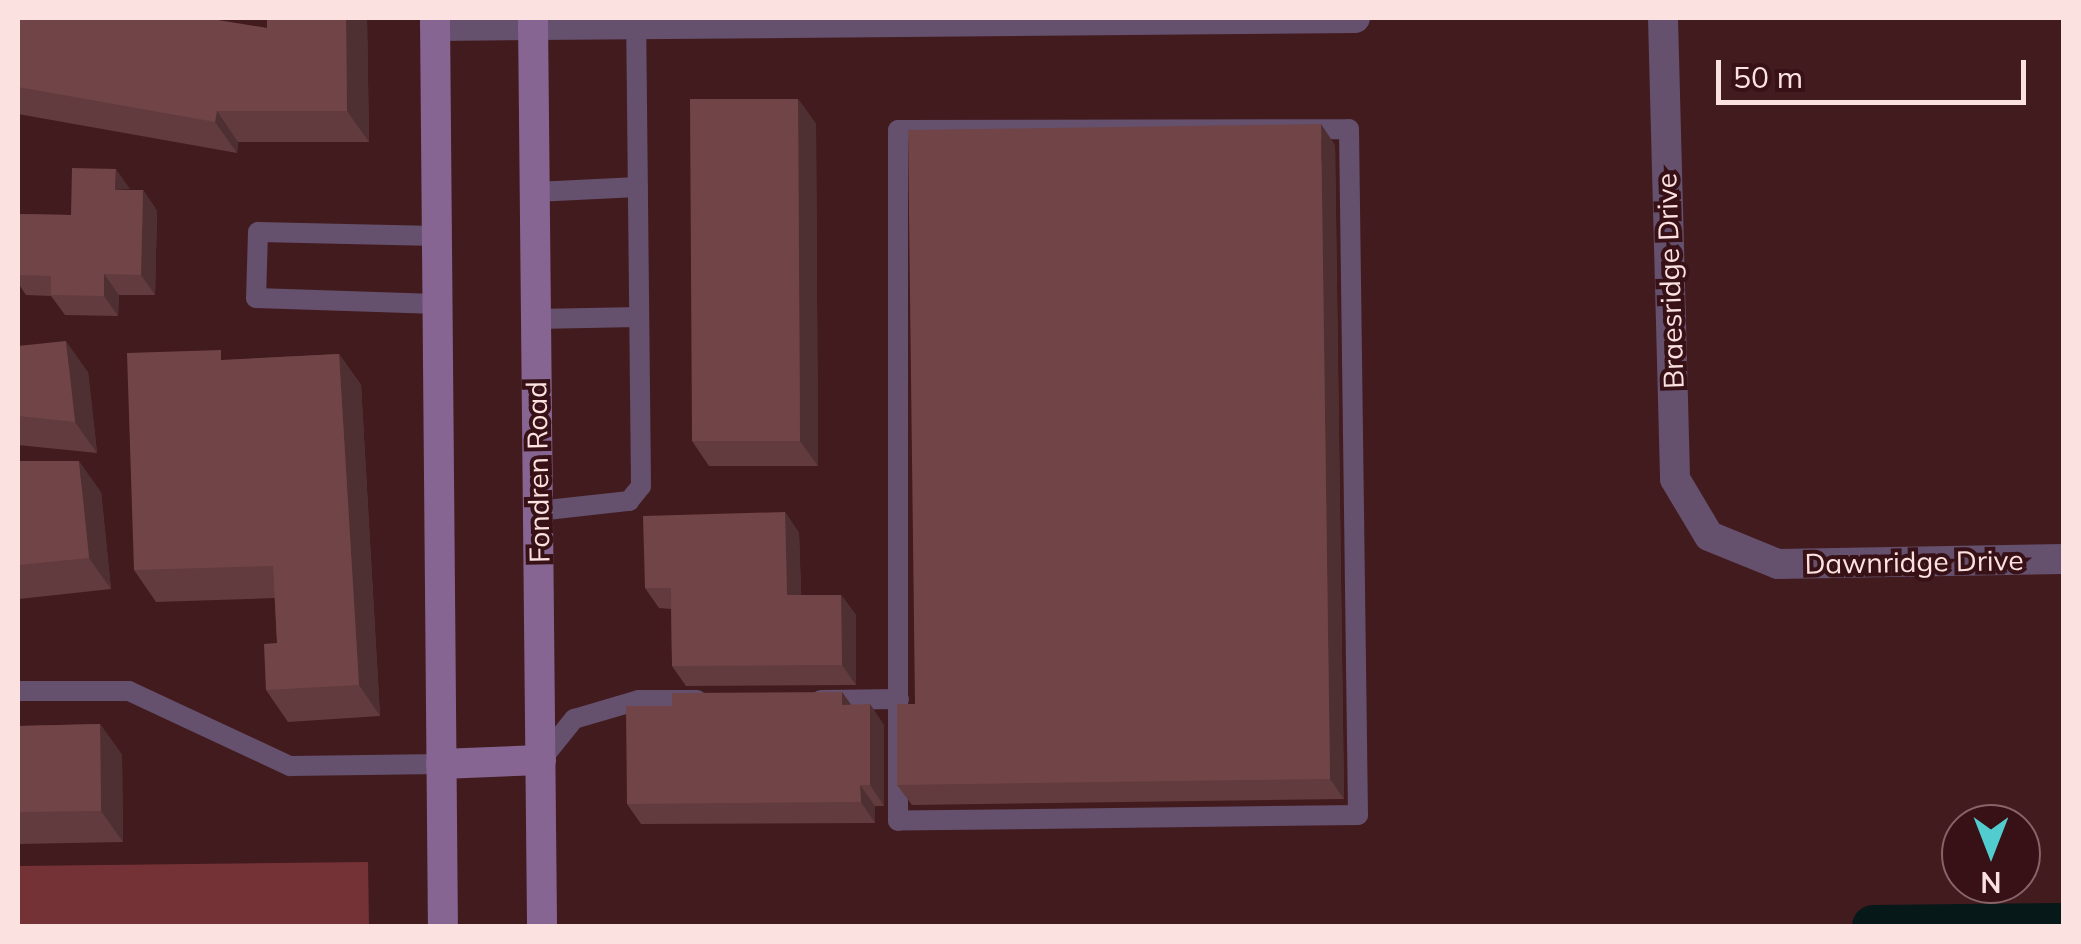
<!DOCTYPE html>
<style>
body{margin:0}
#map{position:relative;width:2081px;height:944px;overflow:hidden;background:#421b1e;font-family:Mulish,sans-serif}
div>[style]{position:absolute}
.green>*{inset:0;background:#743237}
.canal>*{height:42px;margin:-21px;padding:0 21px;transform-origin:21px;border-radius:21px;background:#071819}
.lane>*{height:20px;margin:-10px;padding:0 10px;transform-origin:10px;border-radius:10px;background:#65506d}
.street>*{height:30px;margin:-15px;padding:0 15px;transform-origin:15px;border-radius:15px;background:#65506d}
.secondary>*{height:30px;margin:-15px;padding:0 15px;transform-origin:15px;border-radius:15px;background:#876593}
.wall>*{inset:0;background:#613b3d}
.shaded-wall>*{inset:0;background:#4f3032}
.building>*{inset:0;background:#714547}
span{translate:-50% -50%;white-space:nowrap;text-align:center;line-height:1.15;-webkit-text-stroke:8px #371115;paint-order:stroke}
.street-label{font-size:28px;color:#fce1e1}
.frame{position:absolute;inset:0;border:20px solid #fce1e1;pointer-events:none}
.north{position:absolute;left:1941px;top:804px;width:100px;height:100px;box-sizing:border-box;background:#371115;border:2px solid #866467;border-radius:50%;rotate:180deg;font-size:28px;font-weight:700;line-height:40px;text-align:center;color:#fce1e1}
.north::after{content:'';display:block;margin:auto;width:35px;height:45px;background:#52cdcf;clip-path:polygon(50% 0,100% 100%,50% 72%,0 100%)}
.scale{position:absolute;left:1716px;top:60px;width:310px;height:45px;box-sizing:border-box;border:5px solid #fce1e1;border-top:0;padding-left:12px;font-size:30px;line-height:35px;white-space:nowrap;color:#fce1e1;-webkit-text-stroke:8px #371115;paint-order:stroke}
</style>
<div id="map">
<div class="green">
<i style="clip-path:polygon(368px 862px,369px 926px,18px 926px,18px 866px)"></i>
</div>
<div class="canal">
<i style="left:1873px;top:926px;width:191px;rotate:-0.6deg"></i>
</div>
<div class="lane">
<i style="left:1349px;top:129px;width:686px;rotate:89.25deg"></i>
<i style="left:1358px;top:815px;width:460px;rotate:179.3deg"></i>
<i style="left:898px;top:821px;width:691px;rotate:-90deg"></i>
<i style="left:898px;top:130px;width:451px;rotate:-0.1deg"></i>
<i style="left:535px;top:192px;width:103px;rotate:-2.8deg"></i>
<i style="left:436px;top:236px;width:178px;rotate:-178.7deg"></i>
<i style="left:258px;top:232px;width:66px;rotate:91.7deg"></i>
<i style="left:256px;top:298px;width:181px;rotate:1.9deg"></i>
<i style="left:536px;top:319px;width:103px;rotate:-1.1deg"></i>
<i style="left:538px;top:511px;width:92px;rotate:-6.3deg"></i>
<i style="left:629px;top:501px;width:19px;rotate:-51deg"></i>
<i style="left:641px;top:486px;width:461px;rotate:-90.6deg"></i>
<i style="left:18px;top:691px;width:111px"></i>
<i style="left:129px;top:691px;width:178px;rotate:25deg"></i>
<i style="left:290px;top:766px;width:151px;rotate:-0.8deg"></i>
<i style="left:821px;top:700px;width:78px;rotate:-0.7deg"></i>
<i style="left:541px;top:760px;width:53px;rotate:-51.2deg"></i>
<i style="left:574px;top:719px;width:68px;rotate:-16.3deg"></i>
<i style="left:639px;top:700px;width:58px"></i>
</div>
<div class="street">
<i style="left:1663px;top:18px;width:461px;rotate:88.5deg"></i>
<i style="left:1675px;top:479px;width:66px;rotate:59.2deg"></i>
<i style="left:1709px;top:536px;width:74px;rotate:22.1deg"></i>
<i style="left:1778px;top:564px;width:286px;rotate:-1deg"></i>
<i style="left:435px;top:26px;width:920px;rotate:-0.5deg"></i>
</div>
<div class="secondary">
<i style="left:435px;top:18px;width:908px;rotate:89.5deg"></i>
<i style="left:533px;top:18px;width:908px;rotate:89.43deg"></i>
<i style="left:441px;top:764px;width:100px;rotate:-2.3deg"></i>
</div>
<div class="wall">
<i style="clip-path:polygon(18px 18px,267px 28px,267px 18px,367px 18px,369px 142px,238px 142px,237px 153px,18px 114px)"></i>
<i style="clip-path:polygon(798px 99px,816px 124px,818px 466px,709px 466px,692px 441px)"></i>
<i style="clip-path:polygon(1335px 145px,1344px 799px,912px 805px,897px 785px,915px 704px)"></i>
<i style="clip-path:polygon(130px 190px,143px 190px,157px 211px,155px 295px,119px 295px,118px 316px,65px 315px,51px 296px,26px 295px,18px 283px,18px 214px,71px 215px)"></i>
<i style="clip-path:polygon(18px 346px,88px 372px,97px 453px,18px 445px)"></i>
<i style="clip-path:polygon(339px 354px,361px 385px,380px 716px,288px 722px,266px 690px,277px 643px,275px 598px,156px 602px,134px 570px,228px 360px)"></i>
<i style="clip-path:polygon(18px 461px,101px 492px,111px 589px,19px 599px)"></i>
<i style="clip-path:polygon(785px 512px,799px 533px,801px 595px,841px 595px,856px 615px,856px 685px,686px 686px,672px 666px,671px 609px,659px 608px,645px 588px)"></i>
<i style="clip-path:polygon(842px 692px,851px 705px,884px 725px,884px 806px,875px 806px,875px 823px,641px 824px,627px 804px)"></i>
<i style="clip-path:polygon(100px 724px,122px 755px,123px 842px,18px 844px,18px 726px)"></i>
</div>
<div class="shaded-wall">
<i style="clip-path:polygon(346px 18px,367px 18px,369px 142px,347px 111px)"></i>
<i style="clip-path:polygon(798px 99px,816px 124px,818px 466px,800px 441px)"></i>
<i style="clip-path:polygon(217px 111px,238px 142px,237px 153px,215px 122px)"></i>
<i style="clip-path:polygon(1321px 124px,1335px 145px,1344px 799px,1330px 779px)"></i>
<i style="clip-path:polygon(116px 169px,130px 189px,115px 190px)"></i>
<i style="clip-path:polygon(143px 190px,157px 211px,155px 295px,141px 275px)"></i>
<i style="clip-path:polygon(104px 274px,119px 295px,118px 316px,104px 296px)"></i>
<i style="clip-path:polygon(66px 341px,88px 372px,97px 453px,75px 422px)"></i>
<i style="clip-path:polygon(339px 354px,361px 385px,380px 716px,359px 685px)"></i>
<i style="clip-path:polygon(79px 461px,101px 492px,111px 589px,89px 558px)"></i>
<i style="clip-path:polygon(785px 512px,799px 533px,802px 616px,787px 595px)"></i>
<i style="clip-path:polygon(841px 595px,856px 615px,856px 685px,842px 665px)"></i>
<i style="clip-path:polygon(842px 692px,857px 713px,842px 705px)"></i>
<i style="clip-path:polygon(870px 704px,884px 725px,884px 806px,870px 785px)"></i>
<i style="clip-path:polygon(100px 724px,122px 755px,123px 842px,101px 811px)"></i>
<i style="clip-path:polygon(860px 785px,875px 806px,875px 823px,861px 802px)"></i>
</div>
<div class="building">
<i style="clip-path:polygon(18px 18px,206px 18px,267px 28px,267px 18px,346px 18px,347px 111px,217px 111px,215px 122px,18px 87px)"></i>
<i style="clip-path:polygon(690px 99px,798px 99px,800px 441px,692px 441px)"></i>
<i style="clip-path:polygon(1321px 124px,1330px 779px,897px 785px,897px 704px,915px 704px,908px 130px)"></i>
<i style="clip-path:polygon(72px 168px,116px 169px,115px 190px,143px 190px,141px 275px,104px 274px,104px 296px,51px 295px,51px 276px,18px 275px,18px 214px,71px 215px)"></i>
<i style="clip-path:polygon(66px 341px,75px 422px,18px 416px,18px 346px)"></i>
<i style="clip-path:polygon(221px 350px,221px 360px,339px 354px,359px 685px,266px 690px,264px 644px,277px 643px,273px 566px,134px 570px,127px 353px)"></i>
<i style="clip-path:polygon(18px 461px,79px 461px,89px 558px,18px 565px)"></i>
<i style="clip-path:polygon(785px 512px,787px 595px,841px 595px,842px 665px,672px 666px,671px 588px,645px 588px,643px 516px)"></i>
<i style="clip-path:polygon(842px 692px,842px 705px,870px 704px,870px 785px,860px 785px,861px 802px,627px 804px,626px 706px,672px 706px,672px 693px)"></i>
<i style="clip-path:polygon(100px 724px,101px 811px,18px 812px,18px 726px)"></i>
</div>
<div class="street-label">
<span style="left:1670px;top:281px;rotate:-92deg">Braesridge Drive</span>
<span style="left:538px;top:472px;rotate:-91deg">Fondren Road</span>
<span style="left:1914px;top:562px;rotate:-1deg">Dawnridge Drive</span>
</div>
<div class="frame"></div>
<div class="north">N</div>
<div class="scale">50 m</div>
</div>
